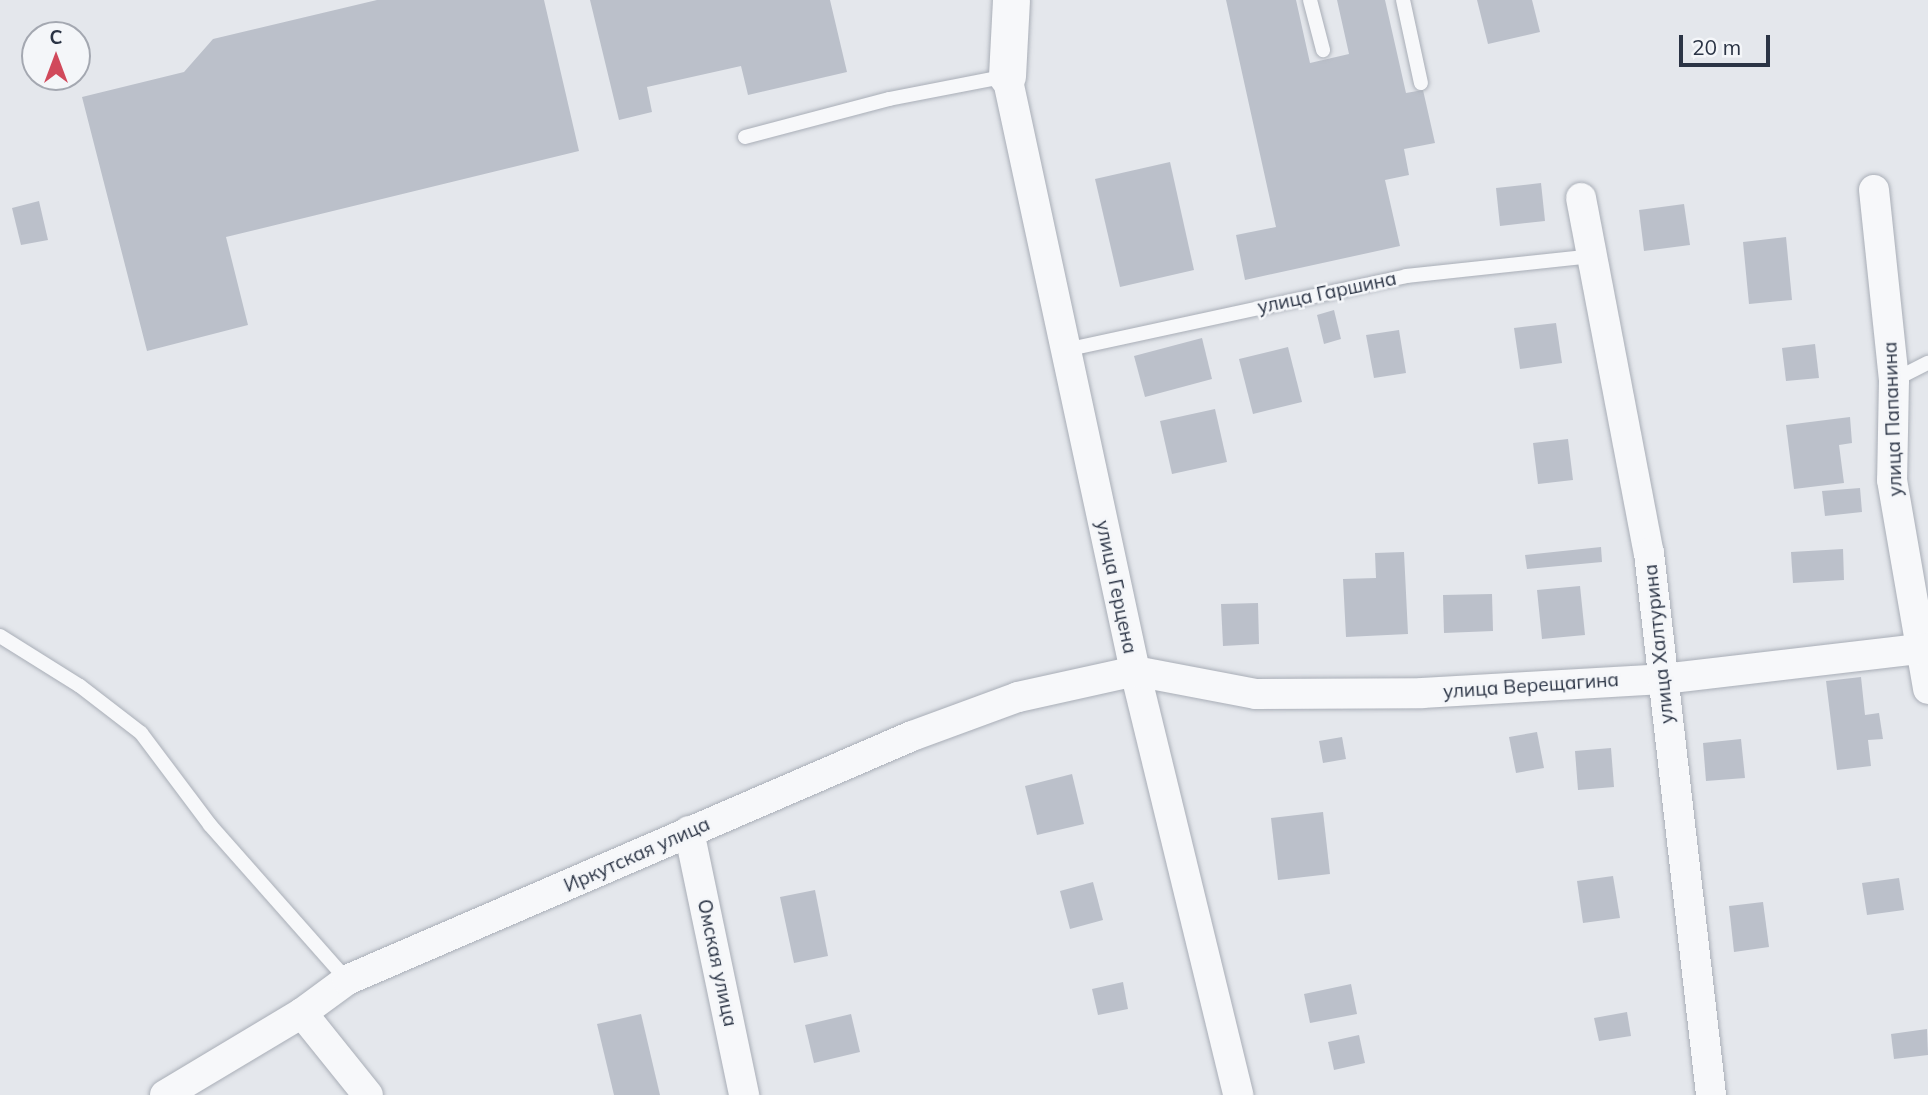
<!DOCTYPE html>
<meta charset="utf-8">
<style>
body{margin:0}
#map{position:relative;width:1928px;height:1095px;overflow:hidden;background:#e4e7ec;font-family:Mulish,sans-serif}
div>[style]{position:absolute}
.building>*{inset:0;background:#bbc0ca}
.roads{filter:drop-shadow(0 0 2px #a9aeb7) drop-shadow(0 0 2px #a9aeb7)}
.service>*{height:14px;margin:-7px;padding:0 7px;transform-origin:7px;border-radius:7px;background:#f7f8fa}
.minor>*{height:30px;margin:-15px;padding:0 15px;transform-origin:15px;border-radius:15px;background:#f7f8fa}
.tertiary>*{height:37px;margin:-18.5px;padding:0 18.5px;transform-origin:18.5px;border-radius:18.5px;background:#f7f8fa}
span{translate:-50% -50%;white-space:nowrap;text-align:center;line-height:1.15;-webkit-text-stroke:5px #f4f6f9;paint-order:stroke}
.street-label{font-size:19px;color:#2b3445}
.north{position:absolute;left:21px;top:21px;width:70px;height:70px;box-sizing:border-box;background:#f4f6f9;border:2px solid #a4a8b1;border-radius:50%;rotate:0deg;font-size:19px;font-weight:700;line-height:28px;text-align:center;color:#2b3445}
.north::after{content:'';display:block;margin:auto;width:24px;height:32px;background:#d1495b;clip-path:polygon(50% 0,100% 100%,50% 72%,0 100%)}
.scale{position:absolute;left:1679px;top:35px;width:91px;height:32px;box-sizing:border-box;border:4px solid #2b3445;border-top:0;padding-left:9px;font-size:21px;line-height:24px;white-space:nowrap;color:#2b3445;-webkit-text-stroke:5px #f4f6f9;paint-order:stroke}
</style>
<div id="map">
<div class="building">
<i style="clip-path:polygon(377px 0,544px 0,579px 151px,226px 237px,248px 325px,147px 351px,82px 97px,184px 72px,213px 39px)"></i>
<i style="clip-path:polygon(590px 0,830px 0,847px 72px,748px 95px,741px 66px,647px 87px,652px 112px,619px 120px)"></i>
<i style="clip-path:polygon(1226px 0,1296px 0,1310px 63px,1349px 54px,1337px 0,1385px 0,1406px 93px,1423px 90px,1435px 143px,1404px 149px,1409px 175px,1385px 180px,1400px 246px,1245px 280px,1236px 235px,1276px 227px)"></i>
<i style="clip-path:polygon(1477px 0,1532px 0,1540px 32px,1488px 44px)"></i>
<i style="clip-path:polygon(1170px 162px,1194px 270px,1120px 287px,1095px 179px)"></i>
<i style="clip-path:polygon(1541px 183px,1545px 221px,1500px 226px,1496px 188px)"></i>
<i style="clip-path:polygon(39px 201px,48px 240px,21px 245px,12px 208px)"></i>
<i style="clip-path:polygon(1684px 204px,1690px 245px,1644px 251px,1639px 210px)"></i>
<i style="clip-path:polygon(1786px 237px,1792px 300px,1749px 304px,1743px 242px)"></i>
<i style="clip-path:polygon(1334px 310px,1341px 339px,1324px 344px,1317px 315px)"></i>
<i style="clip-path:polygon(1556px 323px,1562px 363px,1520px 369px,1514px 328px)"></i>
<i style="clip-path:polygon(1399px 330px,1406px 373px,1374px 378px,1366px 335px)"></i>
<i style="clip-path:polygon(1202px 338px,1212px 379px,1145px 397px,1134px 356px)"></i>
<i style="clip-path:polygon(1815px 344px,1819px 378px,1786px 381px,1782px 348px)"></i>
<i style="clip-path:polygon(1288px 347px,1302px 402px,1253px 414px,1239px 359px)"></i>
<i style="clip-path:polygon(1215px 409px,1227px 462px,1172px 474px,1160px 421px)"></i>
<i style="clip-path:polygon(1850px 417px,1852px 443px,1839px 445px,1844px 483px,1794px 489px,1786px 425px)"></i>
<i style="clip-path:polygon(1568px 439px,1573px 480px,1538px 484px,1533px 443px)"></i>
<i style="clip-path:polygon(1860px 488px,1862px 512px,1825px 516px,1822px 491px)"></i>
<i style="clip-path:polygon(1601px 547px,1602px 562px,1527px 569px,1525px 555px)"></i>
<i style="clip-path:polygon(1843px 549px,1844px 580px,1793px 583px,1791px 552px)"></i>
<i style="clip-path:polygon(1404px 552px,1408px 634px,1346px 637px,1343px 579px,1376px 578px,1375px 553px)"></i>
<i style="clip-path:polygon(1580px 586px,1585px 635px,1542px 639px,1537px 590px)"></i>
<i style="clip-path:polygon(1492px 594px,1493px 631px,1444px 633px,1443px 595px)"></i>
<i style="clip-path:polygon(1258px 603px,1259px 644px,1223px 646px,1221px 604px)"></i>
<i style="clip-path:polygon(1861px 677px,1865px 715px,1879px 713px,1883px 739px,1868px 740px,1871px 766px,1837px 770px,1826px 681px)"></i>
<i style="clip-path:polygon(1537px 732px,1544px 768px,1516px 773px,1509px 737px)"></i>
<i style="clip-path:polygon(1342px 737px,1346px 759px,1323px 763px,1319px 741px)"></i>
<i style="clip-path:polygon(1741px 739px,1745px 778px,1706px 781px,1703px 743px)"></i>
<i style="clip-path:polygon(1611px 748px,1614px 787px,1578px 790px,1575px 751px)"></i>
<i style="clip-path:polygon(1072px 774px,1084px 824px,1037px 835px,1025px 786px)"></i>
<i style="clip-path:polygon(1323px 812px,1330px 874px,1278px 880px,1271px 818px)"></i>
<i style="clip-path:polygon(1613px 876px,1620px 918px,1583px 923px,1577px 881px)"></i>
<i style="clip-path:polygon(1899px 878px,1904px 910px,1867px 915px,1862px 883px)"></i>
<i style="clip-path:polygon(1093px 882px,1103px 920px,1070px 929px,1060px 891px)"></i>
<i style="clip-path:polygon(815px 890px,828px 956px,794px 963px,780px 897px)"></i>
<i style="clip-path:polygon(1763px 902px,1769px 947px,1734px 952px,1729px 906px)"></i>
<i style="clip-path:polygon(1123px 982px,1128px 1009px,1098px 1015px,1092px 989px)"></i>
<i style="clip-path:polygon(1351px 984px,1357px 1014px,1310px 1023px,1304px 994px)"></i>
<i style="clip-path:polygon(1627px 1012px,1631px 1036px,1599px 1041px,1594px 1018px)"></i>
<i style="clip-path:polygon(641px 1014px,660px 1095px,614px 1095px,597px 1024px)"></i>
<i style="clip-path:polygon(851px 1014px,860px 1052px,814px 1063px,805px 1025px)"></i>
<i style="clip-path:polygon(1927px 1029px,1928px 1055px,1894px 1059px,1891px 1034px)"></i>
<i style="clip-path:polygon(1359px 1035px,1365px 1063px,1334px 1070px,1328px 1042px)"></i>
</div>
<div class="roads">
<div class="service">
<i style="left:1310px;top:0;width:52px;rotate:75.4deg"></i>
<i style="left:1403px;top:0;width:85px;rotate:77.8deg"></i>
<i style="left:745px;top:137px;width:149px;rotate:-14.8deg"></i>
<i style="left:889px;top:99px;width:120px;rotate:-11deg"></i>
<i style="left:1065px;top:350px;width:349px;rotate:-12.2deg"></i>
<i style="left:1406px;top:276px;width:187px;rotate:-6.1deg"></i>
<i style="left:1894px;top:380px;width:38px;rotate:-27deg"></i>
<i style="left:0;top:636px;width:94px;rotate:32deg"></i>
<i style="left:80px;top:686px;width:77px;rotate:37.6deg"></i>
<i style="left:141px;top:733px;width:115px;rotate:53.1deg"></i>
<i style="left:210px;top:825px;width:207px;rotate:48.5deg"></i>
</div>
<div class="minor">
<i style="left:1007px;top:76px;width:609px;rotate:77.86deg"></i>
<i style="left:1135px;top:671px;width:436px;rotate:76.3deg"></i>
<i style="left:1874px;top:190px;width:191px;rotate:84deg"></i>
<i style="left:1894px;top:380px;width:100px;rotate:91.1deg"></i>
<i style="left:1892px;top:480px;width:212px;rotate:80.2deg"></i>
<i style="left:1581px;top:198px;width:361px;rotate:79.2deg"></i>
<i style="left:1649px;top:553px;width:546px;rotate:83.47deg"></i>
<i style="left:689px;top:831px;width:270px;rotate:78.2deg"></i>
<i style="left:302px;top:1013px;width:105px;rotate:51.2deg"></i>
<i style="left:165px;top:1095px;width:160px;rotate:-30.9deg"></i>
<i style="left:302px;top:1013px;width:56px;rotate:-36.3deg"></i>
<i style="left:347px;top:980px;width:615px;rotate:-23.36deg"></i>
<i style="left:912px;top:736px;width:113px;rotate:-20.2deg"></i>
<i style="left:1018px;top:697px;width:120px;rotate:-12.5deg"></i>
<i style="left:1135px;top:671px;width:123px;rotate:10.8deg"></i>
<i style="left:1256px;top:694px;width:166px;rotate:-0.3deg"></i>
<i style="left:1422px;top:693px;width:241px;rotate:-3.3deg"></i>
<i style="left:1663px;top:679px;width:267px;rotate:-6.7deg"></i>
</div>
<div class="tertiary">
<i style="left:1007px;top:76px;width:76px;rotate:-87deg"></i>
</div>
</div>
<div class="street-label">
<span style="left:1327px;top:293px;rotate:-12deg">улица Гаршина</span>
<span style="left:1893px;top:419px;rotate:-92deg">улица Папанина</span>
<span style="left:1116px;top:587px;rotate:78deg">улица Герцена</span>
<span style="left:1659px;top:644px;rotate:-96deg">улица Халтурина</span>
<span style="left:1531px;top:686px;rotate:-4deg">улица Верещагина</span>
<span style="left:637px;top:855px;rotate:-24deg">Иркутская улица</span>
<span style="left:717px;top:963px;rotate:78deg">Омская улица</span>
</div>
<div class="north">С</div>
<div class="scale">20 m</div>
</div>
